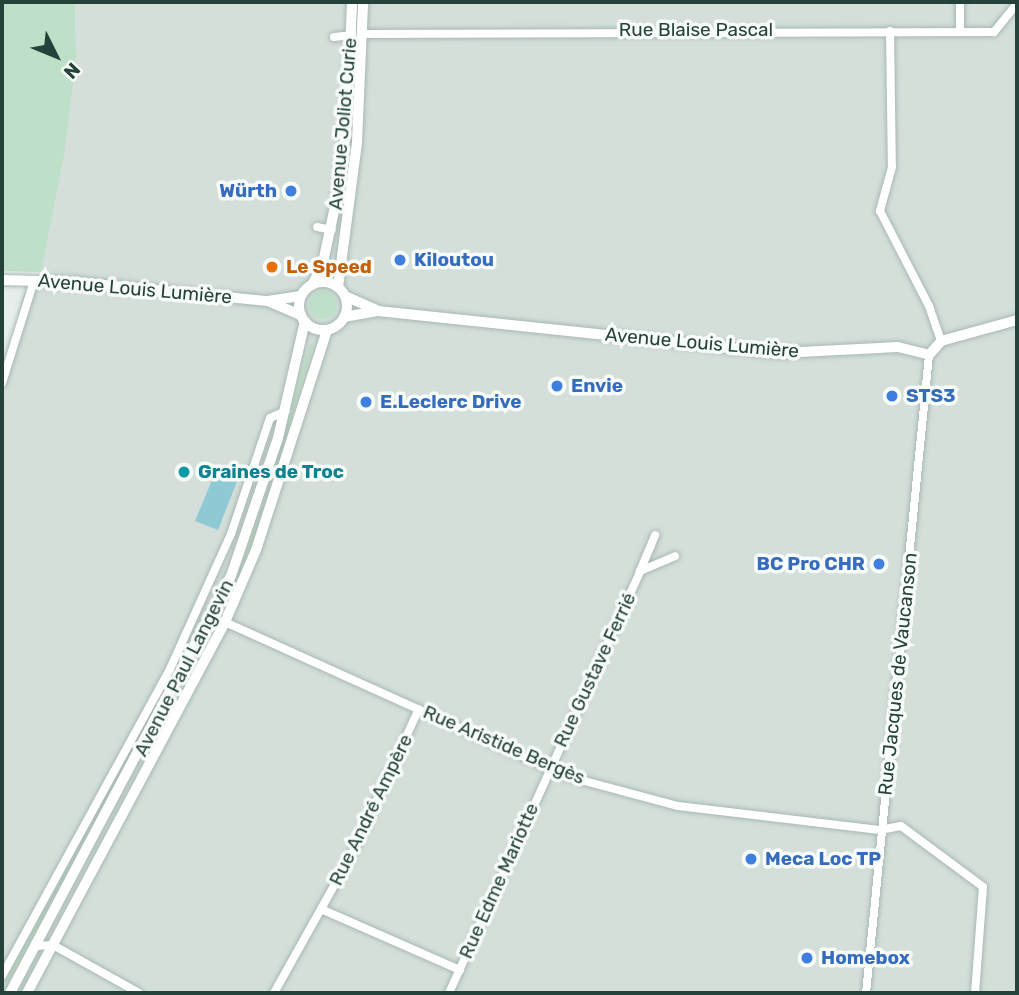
<!DOCTYPE html>
<meta charset="utf-8">
<style>
body{margin:0}
#map{position:relative;width:1019px;height:995px;overflow:hidden;background:#e6efeb;font-family:Rubik,sans-serif}
div>[style]{position:absolute}
.built>*{inset:0;background:#d4dfda}
.green>*{inset:0;background:#bfe0c8}
.round{border-radius:50%}
.water>*{inset:0;background:#8ec9d4}
.roads{filter:drop-shadow(0 0 2px #a8b8b2) drop-shadow(0 0 2px #a8b8b2)}
.street>*{height:8px;margin:-4px;padding:0 4px;transform-origin:4px;border-radius:4px;background:#fff}
.secondary>*{height:10px;margin:-5px;padding:0 5px;transform-origin:5px;border-radius:5px;background:#fff}
.secondary>.ring{margin:-5px;padding:0;box-sizing:content-box;background:none;border:10px solid #fff;border-radius:50%}
.dots>*{width:19px;height:19px;translate:-50% -50%;box-sizing:border-box;border:4px solid #f7fbf9;border-radius:50%}
span{translate:-50% -50%;white-space:nowrap;text-align:center;line-height:1.15;-webkit-text-stroke:7px #f7fbf9;paint-order:stroke}
.street-label{font-size:19px;color:#24423a}
.shop-label{font-size:19px;color:#366cbe;font-weight:700}
.right{translate:-100% -50%;text-align:right}
.left{translate:0 -50%;text-align:left}
.food-label{font-size:19px;color:#c56008;font-weight:700}
.culture-label{font-size:19px;color:#0d838f;font-weight:700}
.frame{position:absolute;inset:0;border:4px solid #24423a;pointer-events:none}
.north{position:absolute;left:21px;top:21px;width:70px;height:70px;-webkit-text-stroke:5px #f7fbf9;paint-order:stroke;rotate:133deg;font-size:19px;font-weight:700;line-height:28px;text-align:center;color:#24423a}
.north::after{content:'';display:block;margin:auto;width:24px;height:32px;background:#24423a;clip-path:polygon(50% 0,100% 100%,50% 72%,0 100%)}
</style>
<div id="map">
<div class="built">
<i style="clip-path:polygon(75px 2px,1017px 2px,1017px 991px,2px 993px,2px 377px,24px 293px,41px 272px,76px 58px)"></i>
</div>
<div class="green">
<i style="clip-path:polygon(2px 2px,75px 2px,76px 58px,64px 155px,41px 272px,2px 271px)"></i>
<i class="round" style="left:309px;top:291px;width:28px;height:28px"></i>
<i style="clip-path:polygon(314px 343px,252px 553px,225px 609px,261px 511px,309px 345px)"></i>
<i style="clip-path:polygon(119px 776px,121px 782px,2px 993px,2px 984px)"></i>
</div>
<div class="water">
<i style="clip-path:polygon(217px 468px,240px 474px,218px 530px,195px 521px)"></i>
</div>
<div class="roads">
<div class="street">
<i style="left:960px;top:2px;width:29px;rotate:90deg"></i>
<i style="left:890px;top:31px;width:136px;rotate:89.2deg"></i>
<i style="left:892px;top:167px;width:46px;rotate:105.3deg"></i>
<i style="left:880px;top:211px;width:107px;rotate:62.7deg"></i>
<i style="left:929px;top:306px;width:37px;rotate:71deg"></i>
<i style="left:362px;top:34px;width:632px;rotate:-0.18deg"></i>
<i style="left:994px;top:32px;width:36px;rotate:-51deg"></i>
<i style="left:334px;top:37px;width:18px;rotate:-6deg"></i>
<i style="left:317px;top:227px;width:15px;rotate:11deg"></i>
<i style="left:2px;top:383px;width:107px;rotate:-72.6deg"></i>
<i style="left:640px;top:571px;width:39px;rotate:-67deg"></i>
<i style="left:225px;top:622px;width:374px;rotate:24.3deg"></i>
<i style="left:566px;top:776px;width:116px;rotate:15deg"></i>
<i style="left:678px;top:806px;width:203px;rotate:6.8deg"></i>
<i style="left:880px;top:830px;width:21px;rotate:-11deg"></i>
<i style="left:901px;top:826px;width:102px;rotate:36.6deg"></i>
<i style="left:983px;top:887px;width:106px;rotate:94.3deg"></i>
<i style="left:321px;top:909px;width:68px;rotate:-60.8deg"></i>
<i style="left:354px;top:850px;width:155px;rotate:-65.3deg"></i>
<i style="left:37px;top:946px;width:16px;rotate:-4deg"></i>
<i style="left:53px;top:945px;width:98px;rotate:29.2deg"></i>
<i style="left:2px;top:976px;width:350px;rotate:-61.3deg"></i>
<i style="left:170px;top:669px;width:148px;rotate:-65.7deg"></i>
<i style="left:231px;top:534px;width:122px;rotate:-71.4deg"></i>
<i style="left:270px;top:418px;width:17px;rotate:-24deg"></i>
<i style="left:274px;top:993px;width:96px;rotate:-60.8deg"></i>
<i style="left:321px;top:909px;width:152px;rotate:23.7deg"></i>
<i style="left:449px;top:993px;width:463px;rotate:-65.6deg"></i>
<i style="left:640px;top:571px;width:38px;rotate:-23deg"></i>
<i style="left:866px;top:993px;width:641px;rotate:-84.36deg"></i>
</div>
<div class="secondary">
<i style="left:2px;top:280px;width:71px;rotate:1.6deg"></i>
<i style="left:73px;top:282px;width:196px;rotate:5.6deg"></i>
<i style="left:268px;top:301px;width:33px;rotate:-9deg"></i>
<i class="ring" style="left:299px;top:282px;width:38px;height:38px"></i>
<i style="left:312px;top:285px;width:21px;rotate:-61deg"></i>
<i style="left:322px;top:267px;width:81px;rotate:-77.9deg"></i>
<i style="left:339px;top:188px;width:65px;rotate:-83deg"></i>
<i style="left:347px;top:123px;width:121px;rotate:-87.6deg"></i>
<i style="left:338px;top:287px;width:146px;rotate:-82.5deg"></i>
<i style="left:357px;top:142px;width:140px;rotate:-87.5deg"></i>
<i style="left:345px;top:296px;width:36px;rotate:24deg"></i>
<i style="left:270px;top:302px;width:34px;rotate:23deg"></i>
<i style="left:344px;top:317px;width:35px;rotate:-10deg"></i>
<i style="left:378px;top:311px;width:404px;rotate:6deg"></i>
<i style="left:780px;top:353px;width:118px;rotate:-2.9deg"></i>
<i style="left:898px;top:347px;width:32px;rotate:14deg"></i>
<i style="left:929px;top:355px;width:18px;rotate:-49deg"></i>
<i style="left:941px;top:341px;width:79px;rotate:-15.4deg"></i>
<i style="left:10px;top:993px;width:472px;rotate:-62.1deg"></i>
<i style="left:231px;top:576px;width:146px;rotate:-71.2deg"></i>
<i style="left:278px;top:438px;width:120px;rotate:-77deg"></i>
<i style="left:27px;top:993px;width:421px;rotate:-61.9deg"></i>
<i style="left:225px;top:622px;width:78px;rotate:-66.7deg"></i>
<i style="left:256px;top:550px;width:231px;rotate:-72.1deg"></i>
</div>
</div>
<div class="dots">
<i style="left:291px;top:191px;background:#3f7fe0"></i>
<i style="left:400px;top:260px;background:#3f7fe0"></i>
<i style="left:272px;top:267px;background:#e8710a"></i>
<i style="left:557px;top:386px;background:#3f7fe0"></i>
<i style="left:892px;top:396px;background:#3f7fe0"></i>
<i style="left:366px;top:402px;background:#3f7fe0"></i>
<i style="left:184px;top:472px;background:#0f9aa8"></i>
<i style="left:879px;top:564px;background:#3f7fe0"></i>
<i style="left:751px;top:859px;background:#3f7fe0"></i>
<i style="left:807px;top:958px;background:#3f7fe0"></i>
</div>
<div class="street-label">
<span style="left:696px;top:30px">Rue Blaise Pascal</span>
<span style="left:343px;top:124px;rotate:-85deg">Avenue Joliot Curie</span>
<span style="left:135px;top:289px;rotate:5deg">Avenue Louis Lumière</span>
<span style="left:702px;top:343px;rotate:5deg">Avenue Louis Lumière</span>
<span style="left:184px;top:668px;rotate:-63deg">Avenue Paul Langevin</span>
<span style="left:595px;top:670px;rotate:-65deg">Rue Gustave Ferrié</span>
<span style="left:898px;top:674px;rotate:-84deg">Rue Jacques de Vaucanson</span>
<span style="left:504px;top:745px;rotate:23deg">Rue Aristide Bergès</span>
<span style="left:371px;top:810px;rotate:-64deg">Rue André Ampère</span>
<span style="left:499px;top:881px;rotate:-66deg">Rue Edme Mariotte</span>
</div>
<div class="shop-label">
<span class="right" style="left:277px;top:191px">Würth</span>
<span class="left" style="left:414px;top:260px">Kiloutou</span>
<span class="left" style="left:571px;top:386px">Envie</span>
<span class="left" style="left:906px;top:396px">STS3</span>
<span class="left" style="left:380px;top:402px">E.Leclerc Drive</span>
<span class="right" style="left:865px;top:564px">BC Pro CHR</span>
<span class="left" style="left:765px;top:859px">Meca Loc TP</span>
<span class="left" style="left:821px;top:958px">Homebox</span>
</div>
<div class="food-label">
<span class="left" style="left:286px;top:267px">Le Speed</span>
</div>
<div class="culture-label">
<span class="left" style="left:198px;top:472px">Graines de Troc</span>
</div>
<div class="frame"></div>
<div class="north">N</div>
</div>
